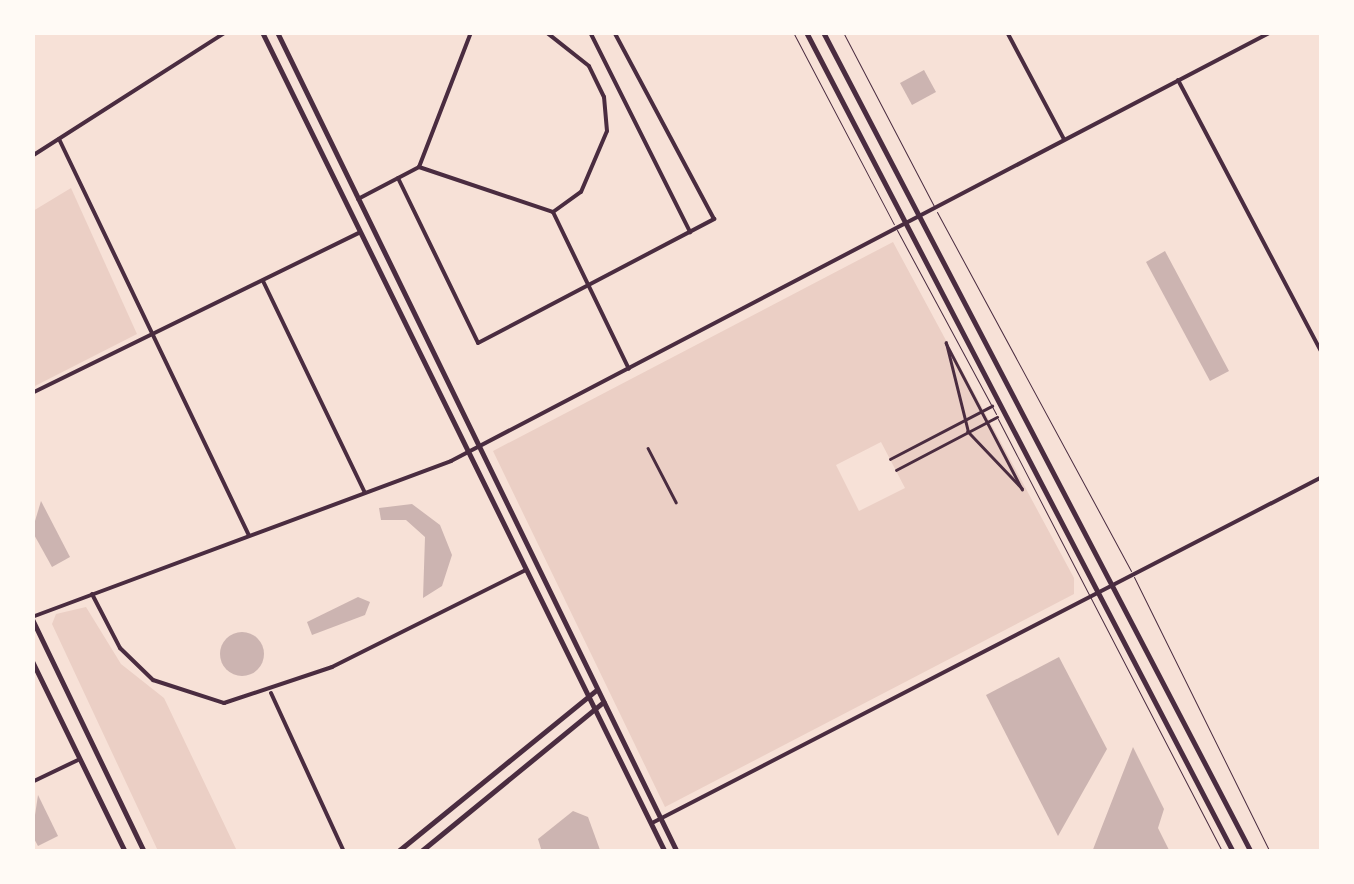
<!DOCTYPE html>
<style>
body{margin:0}
#map{position:relative;width:1354px;height:884px;overflow:hidden;background:#f7e1d7;font-family:"Asap Condensed",sans-serif}
div>[style]{position:absolute}
.green>*{inset:0;background:#ebcfc5}
.building>*{inset:0;background:#ccb4b1}
.round{border-radius:50%}
.service>*{height:1px;margin:-0.5px;padding:0 0.5px;transform-origin:0.5px;border-radius:0.5px;background:#4a2c40}
.pedestrian>*{height:2.5px;margin:-1.25px;padding:0 1.25px;transform-origin:1.25px;border-radius:1.25px;background:#4a2c40}
.minor>*{height:4px;margin:-2px;padding:0 2px;transform-origin:2px;border-radius:2px;background:#4a2c40}
.tertiary>*{height:4px;margin:-2px;padding:0 2px;transform-origin:2px;border-radius:2px;background:#4a2c40}
.secondary>*{height:5px;margin:-2.5px;padding:0 2.5px;transform-origin:2.5px;border-radius:2.5px;background:#4a2c40}
.primary>*{height:5px;margin:-2.5px;padding:0 2.5px;transform-origin:2.5px;border-radius:2.5px;background:#4a2c40}
span{translate:-50% -50%;white-space:nowrap;text-align:center;line-height:1.15;-webkit-text-stroke:10px #fffaf5;paint-order:stroke}
.frame{position:absolute;inset:0;border:35px solid #fffaf5;pointer-events:none}
</style>
<div id="map">
<div class="green">
<i style="clip-path:polygon(71px 188px,137px 334px,33px 387px,33px 211px)"></i>
<i style="clip-path:polygon(evenodd,893px 242px,1074px 578px,1074px 594px,665px 807px,493px 451px,893px 242px,881px 442px,905px 488px,859px 511px,836px 465px,881px 442px)"></i>
<i style="clip-path:polygon(86px 607px,121px 664px,164px 698px,237px 851px,158px 851px,52px 624px,56px 614px)"></i>
</div>
<div class="building">
<i style="clip-path:polygon(924px 70px,936px 92px,912px 105px,900px 83px)"></i>
<i style="clip-path:polygon(1165px 251px,1229px 371px,1210px 381px,1146px 262px)"></i>
<i style="clip-path:polygon(41px 501px,70px 557px,52px 567px,32px 531px)"></i>
<i style="clip-path:polygon(412px 504px,440px 525px,452px 555px,442px 586px,423px 598px,425px 537px,406px 520px,381px 520px,379px 508px)"></i>
<i style="clip-path:polygon(358px 597px,370px 602px,365px 615px,312px 635px,307px 622px)"></i>
<i class="round" style="left:220px;top:632px;width:44px;height:44px"></i>
<i style="clip-path:polygon(1059px 657px,1107px 749px,1058px 836px,986px 695px)"></i>
<i style="clip-path:polygon(1133px 747px,1164px 809px,1158px 828px,1170px 852px,1092px 852px)"></i>
<i style="clip-path:polygon(38px 795px,58px 836px,38px 846px,32px 835px)"></i>
<i style="clip-path:polygon(573px 811px,588px 817px,600px 850px,542px 852px,538px 839px)"></i>
</div>
<div class="service">
<i style="left:793px;top:32px;width:217px;rotate:62.3deg"></i>
<i style="left:843px;top:32px;width:196px;rotate:62.4deg"></i>
<i style="left:937px;top:212px;width:408px;rotate:61.6deg"></i>
<i style="left:897px;top:230px;width:209px;rotate:61.7deg"></i>
<i style="left:998px;top:419px;width:488px;rotate:62.6deg"></i>
<i style="left:1134px;top:577px;width:307px;rotate:63.7deg"></i>
</div>
<div class="pedestrian">
<i style="left:946px;top:343px;width:165px;rotate:62.5deg"></i>
<i style="left:1022px;top:489px;width:79px;rotate:-133.5deg"></i>
<i style="left:968px;top:432px;width:92px;rotate:-103.9deg"></i>
<i style="left:648px;top:448px;width:61px;rotate:62.6deg"></i>
<i style="left:890px;top:459px;width:115px;rotate:-27.5deg"></i>
<i style="left:896px;top:470px;width:114px;rotate:-27.7deg"></i>
</div>
<div class="minor">
<i style="left:590px;top:32px;width:224px;rotate:63.4deg"></i>
<i style="left:1007px;top:32px;width:121px;rotate:62deg"></i>
<i style="left:419px;top:167px;width:141px;rotate:18.6deg"></i>
<i style="left:553px;top:212px;width:34px;rotate:-36deg"></i>
<i style="left:581px;top:192px;width:66px;rotate:-66.9deg"></i>
<i style="left:607px;top:131px;width:34px;rotate:-95deg"></i>
<i style="left:604px;top:97px;width:34px;rotate:-116deg"></i>
<i style="left:589px;top:66px;width:55px;rotate:-141.7deg"></i>
<i style="left:398px;top:178px;width:183px;rotate:64.1deg"></i>
<i style="left:478px;top:343px;width:267px;rotate:-27.7deg"></i>
<i style="left:714px;top:219px;width:212px;rotate:-118.1deg"></i>
<i style="left:358px;top:199px;width:69px;rotate:-27.7deg"></i>
<i style="left:419px;top:167px;width:145px;rotate:-68.9deg"></i>
<i style="left:553px;top:212px;width:174px;rotate:64.2deg"></i>
<i style="left:263px;top:281px;width:235px;rotate:64.3deg"></i>
<i style="left:32px;top:393px;width:364px;rotate:-26.1deg"></i>
<i style="left:92px;top:594px;width:61px;rotate:62.6deg"></i>
<i style="left:120px;top:648px;width:46px;rotate:44.1deg"></i>
<i style="left:153px;top:680px;width:75px;rotate:17.9deg"></i>
<i style="left:224px;top:703px;width:114px;rotate:-18.4deg"></i>
<i style="left:332px;top:667px;width:215px;rotate:-26.6deg"></i>
<i style="left:271px;top:693px;width:175px;rotate:65.3deg"></i>
<i style="left:32px;top:782px;width:51px;rotate:-25.6deg"></i>
</div>
<div class="tertiary">
<i style="left:1178px;top:80px;width:309px;rotate:62.2deg"></i>
<i style="left:59px;top:139px;width:439px;rotate:64.4deg"></i>
<i style="left:32px;top:156px;width:230px;rotate:-32.6deg"></i>
<i style="left:32px;top:617px;width:447px;rotate:-20.4deg"></i>
<i style="left:451px;top:461px;width:925px;rotate:-27.62deg"></i>
<i style="left:652px;top:823px;width:754px;rotate:-27.31deg"></i>
</div>
<div class="secondary">
<i style="left:262px;top:32px;width:914px;rotate:63.83deg"></i>
<i style="left:277px;top:32px;width:912px;rotate:64deg"></i>
<i style="left:397px;top:852px;width:257px;rotate:-39.1deg"></i>
<i style="left:420px;top:852px;width:237px;rotate:-39.3deg"></i>
</div>
<div class="primary">
<i style="left:806px;top:32px;width:925px;rotate:62.49deg"></i>
<i style="left:823px;top:32px;width:925px;rotate:62.44deg"></i>
<i style="left:32px;top:619px;width:259px;rotate:64.3deg"></i>
<i style="left:32px;top:661px;width:212px;rotate:64deg"></i>
</div>
<div class="frame"></div>
</div>
